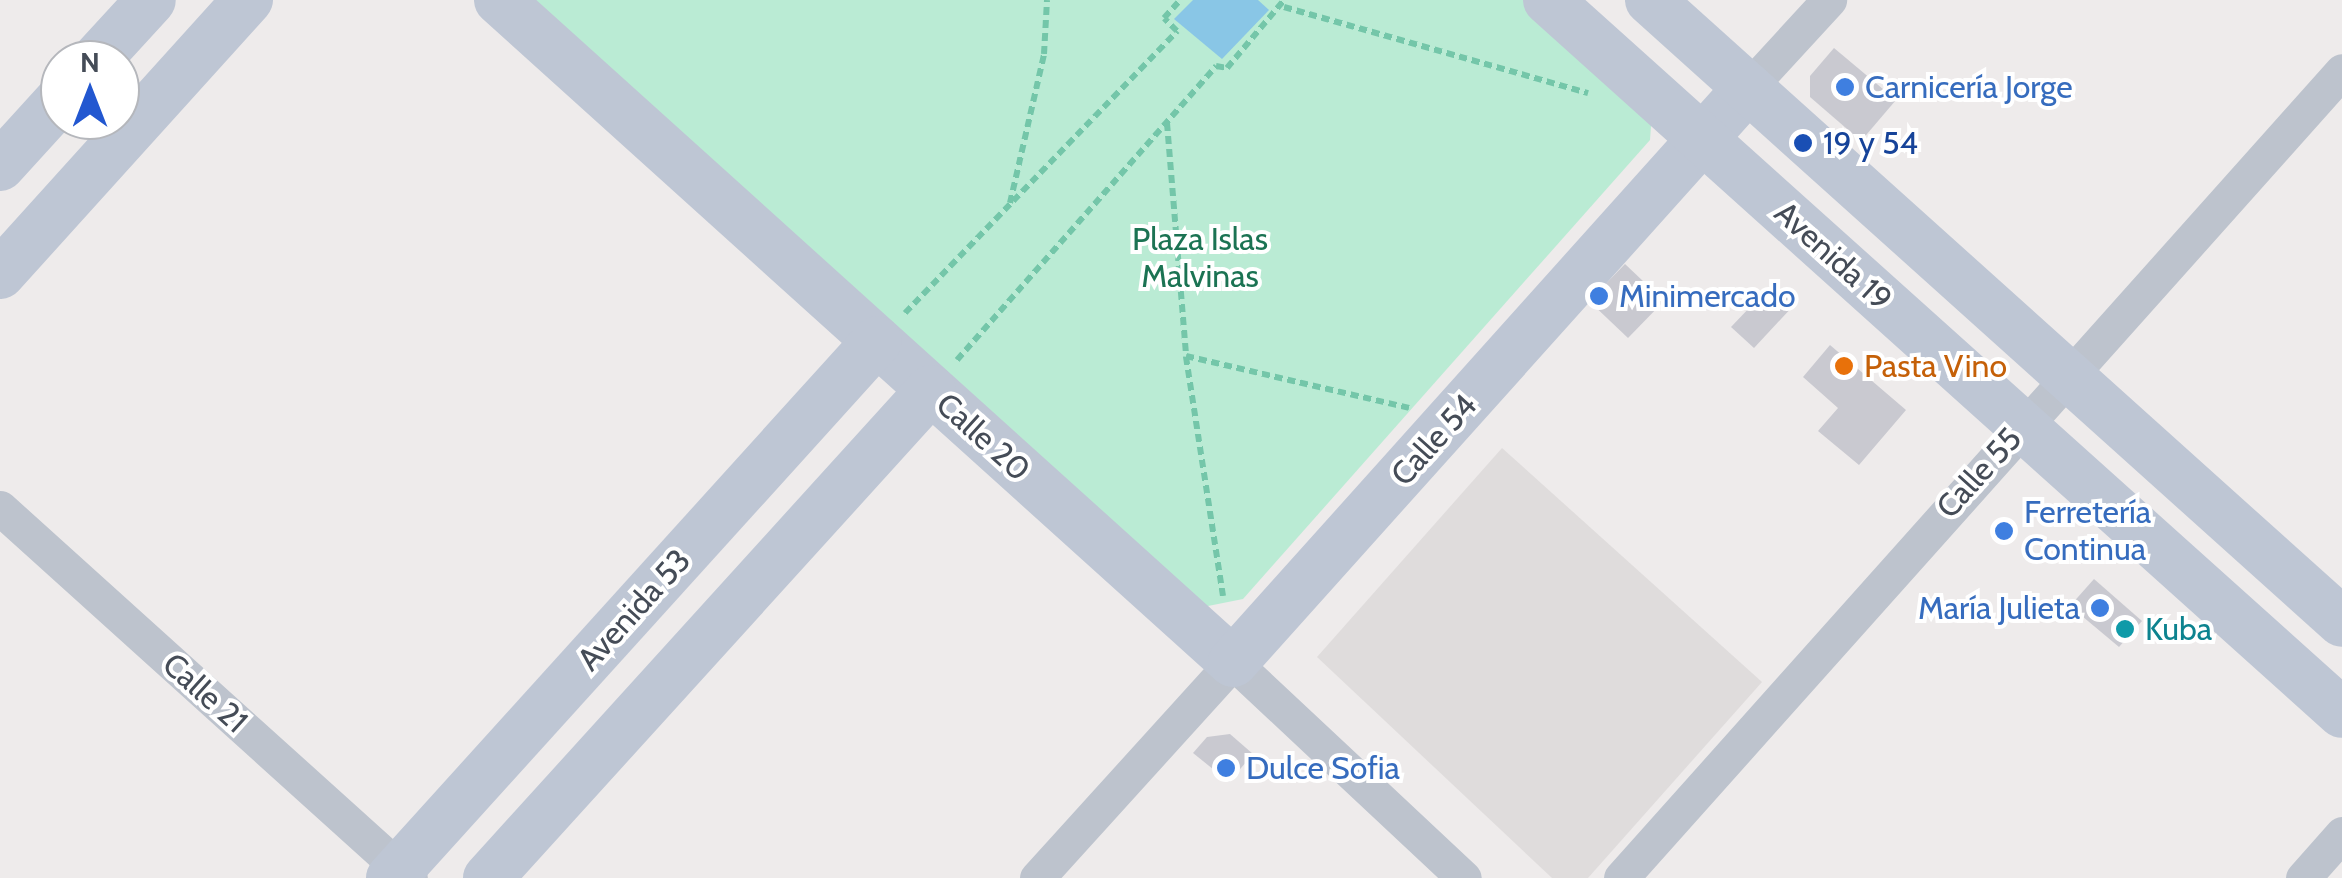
<!DOCTYPE html>
<meta charset="utf-8">
<style>
body{margin:0}
#map{position:relative;width:2342px;height:878px;overflow:hidden;background:#eeebeb;font-family:Cabin,sans-serif}
div>[style]{position:absolute}
.education>*{inset:0;background:#dfdcdc}
.green>*{inset:0;background:#baebd4}
.water>*{inset:0;background:#89c6e6}
.building>*{inset:0;background:#c9c9d0}
.path>*{height:6px;margin-top:-3px;transform-origin:0;background:repeating-linear-gradient(90deg,#74c6a9 0 8px,transparent 0 13px)}
.street>*{height:35px;margin:-17.5px;padding:0 17.5px;transform-origin:17.5px;border-radius:17.5px;background:#bdc3cd}
.secondary>*{height:50px;margin:-25px;padding:0 25px;transform-origin:25px;border-radius:25px;background:#bec6d4}
.dots>*{width:28px;height:28px;translate:-50% -50%;box-sizing:border-box;border:5px solid #fff;border-radius:50%}
span{translate:-50% -50%;white-space:nowrap;text-align:center;line-height:1.15;-webkit-text-stroke:8px #fff;paint-order:stroke}
.shop-label{font-size:32px;color:#366cbe}
.left{translate:0 -50%;text-align:left}
.right{translate:-100% -50%;text-align:right}
.transit-label{font-size:32px;color:#164399}
.park-label{font-size:32px;color:#1b7353}
.street-label{font-size:32px;color:#454c57}
.food-label{font-size:32px;color:#c56008}
.culture-label{font-size:32px;color:#0d838f}
.north{position:absolute;left:40px;top:40px;width:100px;height:100px;box-sizing:border-box;background:#fff;border:2px solid #b5b7bc;border-radius:50%;rotate:0deg;font-size:28px;font-weight:700;line-height:40px;text-align:center;color:#454c57}
.north::after{content:'';display:block;margin:auto;width:35px;height:45px;background:#2257d0;clip-path:polygon(50% 0,100% 100%,50% 72%,0 100%)}
</style>
<div id="map">
<div class="education">
<i style="clip-path:polygon(1502px 448px,1762px 682px,1588px 878px,1552px 878px,1317px 657px)"></i>
</div>
<div class="green">
<i style="clip-path:polygon(534px 0,1528px 0,1652px 112px,1650px 140px,1243px 599px,1198px 608px)"></i>
</div>
<div class="water">
<i style="clip-path:polygon(1193px 0,1258px 0,1269px 10px,1222px 59px,1174px 19px)"></i>
</div>
<div class="building">
<i style="clip-path:polygon(1834px 48px,1896px 100px,1861px 141px,1810px 97px,1810px 76px)"></i>
<i style="clip-path:polygon(1625px 264px,1664px 301px,1628px 338px,1589px 301px)"></i>
<i style="clip-path:polygon(1773px 283px,1795px 304px,1754px 348px,1731px 327px)"></i>
<i style="clip-path:polygon(1830px 345px,1906px 410px,1859px 465px,1818px 431px,1838px 408px,1803px 377px)"></i>
<i style="clip-path:polygon(2094px 579px,2142px 621px,2119px 647px,2070px 606px)"></i>
<i style="clip-path:polygon(1230px 734px,1253px 754px,1229px 782px,1193px 753px,1207px 737px)"></i>
</div>
<div class="path">
<i style="left:1284px;top:7px;width:316px;rotate:15.8deg"></i>
<i style="left:1167px;top:123px;width:234px;rotate:85.3deg"></i>
<i style="left:1010px;top:203px;width:153px;rotate:-77.1deg"></i>
<i style="left:1044px;top:54px;width:54px;rotate:-86.8deg"></i>
<i style="left:905px;top:313px;width:392px;rotate:-46deg"></i>
<i style="left:1177px;top:31px;width:18px;rotate:-135deg"></i>
<i style="left:1164px;top:18px;width:24px;rotate:-48deg"></i>
<i style="left:957px;top:360px;width:392px;rotate:-48.6deg"></i>
<i style="left:1216px;top:66px;width:11px;rotate:10deg"></i>
<i style="left:1227px;top:68px;width:89px;rotate:-50deg"></i>
<i style="left:1223px;top:596px;width:243px;rotate:-98.8deg"></i>
<i style="left:1186px;top:356px;width:229px;rotate:13.1deg"></i>
</div>
<div class="street">
<i style="left:1748px;top:88px;width:120px;rotate:-47.4deg"></i>
<i style="left:0;top:508px;width:552px;rotate:42.06deg"></i>
<i style="left:1037px;top:878px;width:292px;rotate:-47.8deg"></i>
<i style="left:1233px;top:662px;width:316px;rotate:43.1deg"></i>
<i style="left:1621px;top:878px;width:1082px;rotate:-48.22deg"></i>
<i style="left:2303px;top:878px;width:59px;rotate:-48.4deg"></i>
</div>
<div class="secondary">
<i style="left:499px;top:0;width:988px;rotate:42.05deg"></i>
<i style="left:1233px;top:662px;width:771px;rotate:-48.1deg"></i>
<i style="left:1548px;top:0;width:1067px;rotate:41.92deg"></i>
<i style="left:1650px;top:0;width:930px;rotate:41.95deg"></i>
<i style="left:96px;top:60px;width:81px;rotate:-47.5deg"></i>
<i style="left:0;top:166px;width:89px;rotate:-47.7deg"></i>
<i style="left:0;top:274px;width:370px;rotate:-47.9deg"></i>
<i style="left:391px;top:878px;width:724px;rotate:-47.85deg"></i>
<i style="left:488px;top:878px;width:659px;rotate:-47.77deg"></i>
</div>
<div class="dots">
<i style="left:1845px;top:87px;background:#3f7fe0"></i>
<i style="left:1803px;top:143px;background:#1a4fb4"></i>
<i style="left:1599px;top:296px;background:#3f7fe0"></i>
<i style="left:1844px;top:366px;background:#e8710a"></i>
<i style="left:2004px;top:531px;background:#3f7fe0"></i>
<i style="left:2100px;top:608px;background:#3f7fe0"></i>
<i style="left:2125px;top:629px;background:#0f9aa8"></i>
<i style="left:1226px;top:768px;background:#3f7fe0"></i>
</div>
<div class="shop-label">
<span class="left" style="left:1865px;top:87px">Carnicería Jorge</span>
<span class="left" style="left:1619px;top:296px">Minimercado</span>
<span class="left" style="left:2024px;top:531px">Ferretería<br>Continua</span>
<span class="right" style="left:2080px;top:608px">María Julieta</span>
<span class="left" style="left:1246px;top:768px">Dulce Sofia</span>
</div>
<div class="transit-label">
<span class="left" style="left:1823px;top:143px">19 y 54</span>
</div>
<div class="park-label">
<span style="left:1200px;top:258px">Plaza Islas<br>Malvinas</span>
</div>
<div class="street-label">
<span style="left:1833px;top:256px;rotate:42deg">Avenida 19</span>
<span style="left:983px;top:437px;rotate:42deg">Calle 20</span>
<span style="left:1434px;top:440px;rotate:-48deg">Calle 54</span>
<span style="left:1979px;top:473px;rotate:-48deg">Calle 55</span>
<span style="left:634px;top:610px;rotate:-48deg">Avenida 53</span>
<span style="left:205px;top:693px;rotate:42deg">Calle 21</span>
</div>
<div class="food-label">
<span class="left" style="left:1864px;top:366px">Pasta Vino</span>
</div>
<div class="culture-label">
<span class="left" style="left:2145px;top:629px">Kuba</span>
</div>
<div class="north">N</div>
</div>
